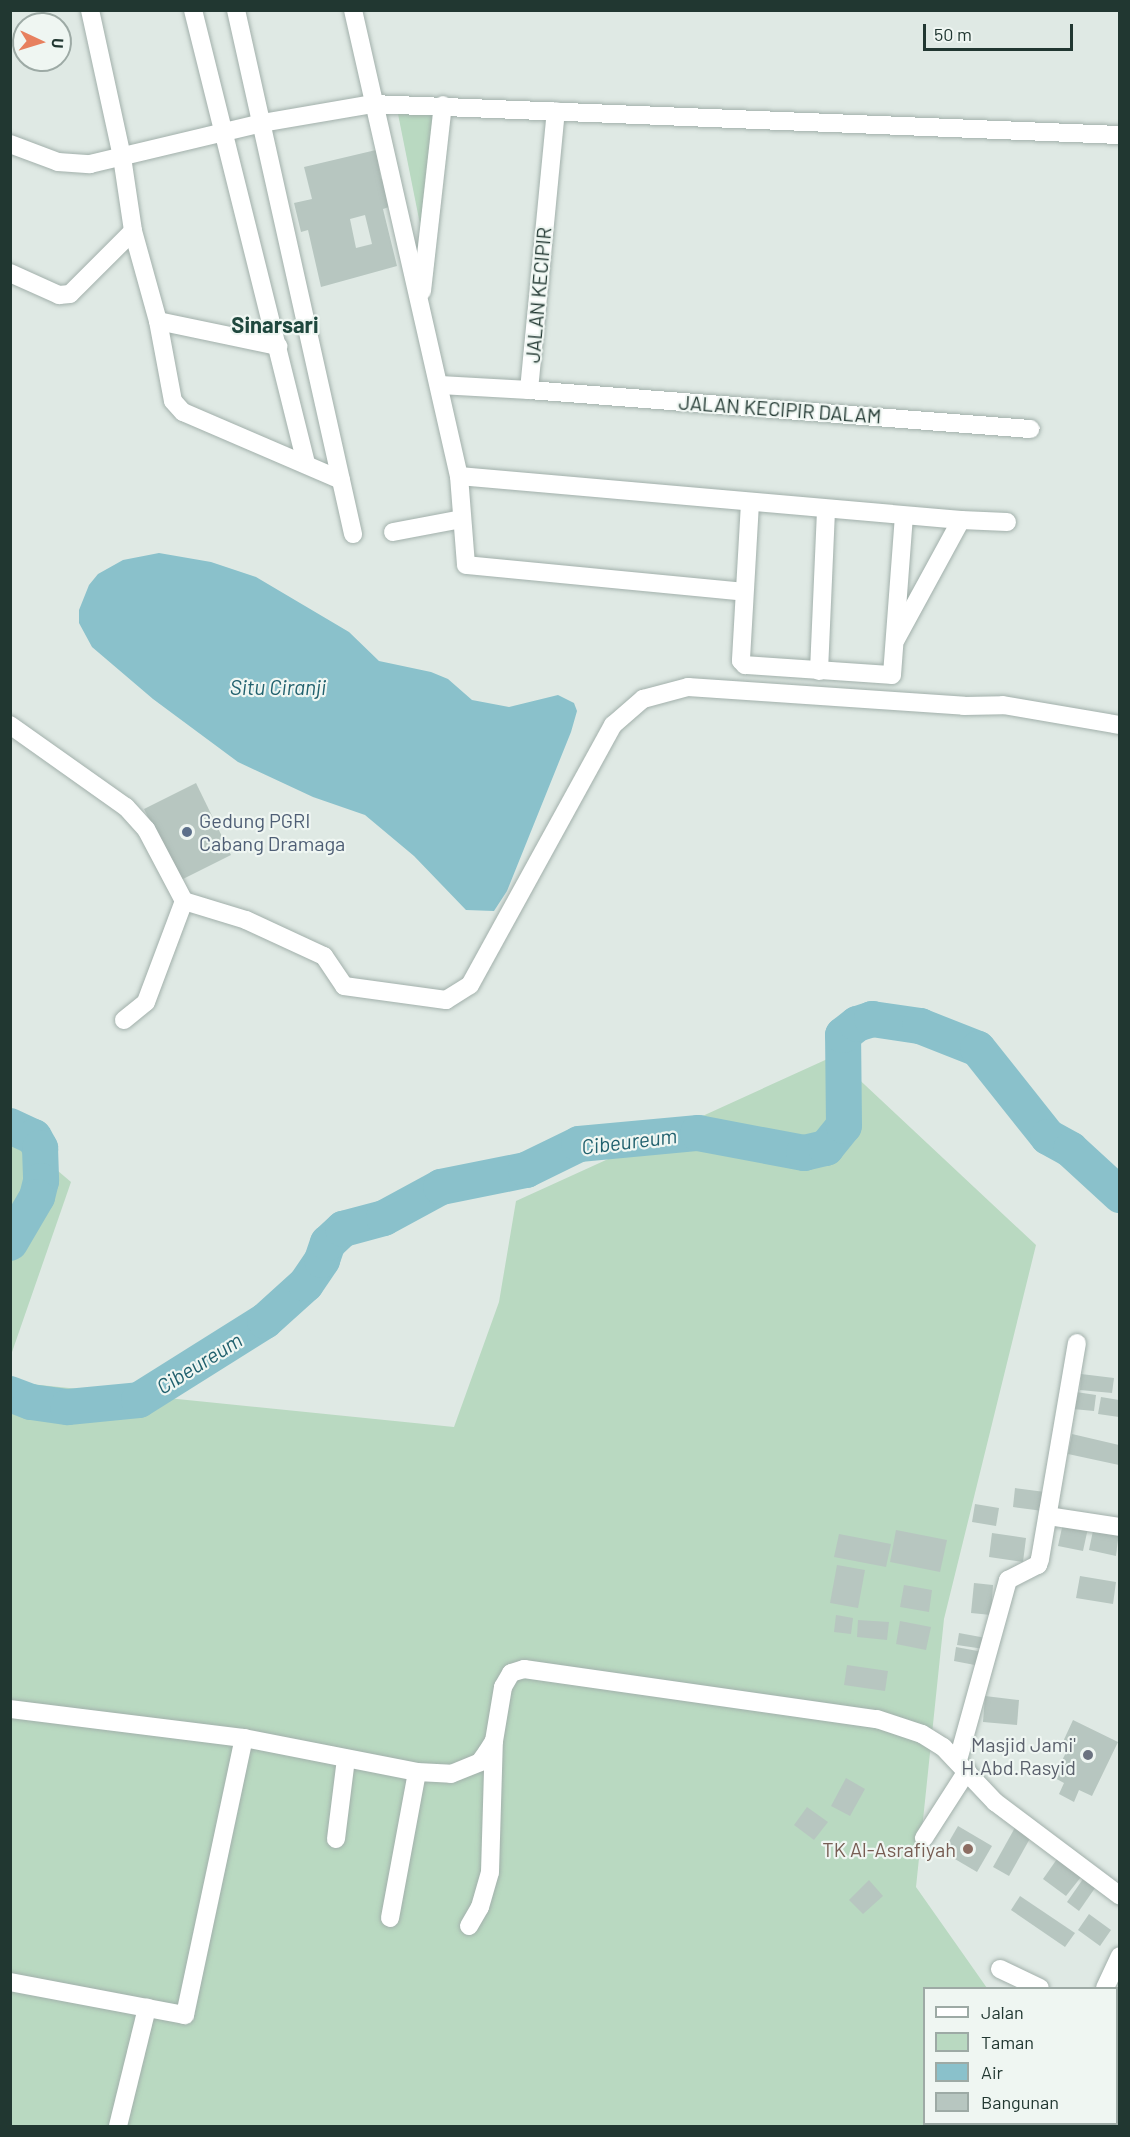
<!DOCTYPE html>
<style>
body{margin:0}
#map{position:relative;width:1130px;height:2137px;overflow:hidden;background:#dfe9e4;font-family:Barlow,sans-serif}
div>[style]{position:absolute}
.green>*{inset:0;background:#b9d9c1}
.water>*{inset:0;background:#8ac1cb}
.river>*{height:36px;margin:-18px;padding:0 18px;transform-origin:18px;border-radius:18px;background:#8ac1cb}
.building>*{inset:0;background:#b7c6c0}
.roads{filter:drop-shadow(0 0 2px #a2b0ab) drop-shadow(0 0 2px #a2b0ab)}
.minor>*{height:18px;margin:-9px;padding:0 9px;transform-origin:9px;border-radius:9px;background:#fff}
.dots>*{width:16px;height:16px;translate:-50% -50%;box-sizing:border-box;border:3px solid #eff6f2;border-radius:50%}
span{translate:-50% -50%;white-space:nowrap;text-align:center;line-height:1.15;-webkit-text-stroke:4.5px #eff6f2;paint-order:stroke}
.street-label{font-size:20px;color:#213731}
.service-label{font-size:20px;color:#4e5e75}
.left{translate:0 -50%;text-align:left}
.worship-label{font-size:20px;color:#5b616d}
.right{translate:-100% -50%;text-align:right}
.education-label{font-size:20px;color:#785e54}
.water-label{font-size:21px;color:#21616e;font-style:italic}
.quarter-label{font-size:22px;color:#1f483e;font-weight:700}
.frame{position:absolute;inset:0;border:12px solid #213731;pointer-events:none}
.legend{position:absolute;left:923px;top:1987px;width:195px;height:138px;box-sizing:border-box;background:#eff6f2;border:2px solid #9daaa5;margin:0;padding:8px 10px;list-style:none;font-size:18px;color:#213731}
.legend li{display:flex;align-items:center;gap:12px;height:30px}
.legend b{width:30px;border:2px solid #9daaa5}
.north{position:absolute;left:12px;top:12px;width:60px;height:60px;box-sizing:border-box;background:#eff6f2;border:2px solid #9daaa5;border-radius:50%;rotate:94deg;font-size:16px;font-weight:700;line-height:24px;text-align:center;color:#213731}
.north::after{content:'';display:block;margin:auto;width:21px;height:27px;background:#e7805f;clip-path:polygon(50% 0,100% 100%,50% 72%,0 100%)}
.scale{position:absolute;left:923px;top:24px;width:150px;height:27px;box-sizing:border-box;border:3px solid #213731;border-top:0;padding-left:8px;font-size:18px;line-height:21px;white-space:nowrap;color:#213731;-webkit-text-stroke:4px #eff6f2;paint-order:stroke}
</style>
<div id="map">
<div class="green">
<i style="clip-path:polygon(397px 109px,440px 111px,421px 229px)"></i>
<i style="clip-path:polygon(834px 1056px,1036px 1245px,944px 1619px,916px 1887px,987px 1988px,924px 1988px,924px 2124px,977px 2124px,976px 2126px,11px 2126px,10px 1382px,454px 1427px,499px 1302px,516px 1201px)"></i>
<i style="clip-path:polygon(11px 1131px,71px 1182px,11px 1355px)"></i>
</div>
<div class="water">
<i style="clip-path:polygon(159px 553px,211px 562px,256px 577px,349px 632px,379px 661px,431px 672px,448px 679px,472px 700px,509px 707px,558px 695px,574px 703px,577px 711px,571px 732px,507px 891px,494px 911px,466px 910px,414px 856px,365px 815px,313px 797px,238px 762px,153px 699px,92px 647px,79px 623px,79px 610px,89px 585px,98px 574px,123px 560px)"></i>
</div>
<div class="river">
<i style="left:10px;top:1126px;width:26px;rotate:25deg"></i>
<i style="left:34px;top:1137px;width:13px;rotate:61deg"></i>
<i style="left:40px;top:1148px;width:33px;rotate:88deg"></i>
<i style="left:41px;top:1181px;width:16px;rotate:104deg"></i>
<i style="left:37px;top:1197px;width:53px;rotate:120.4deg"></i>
<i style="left:10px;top:1394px;width:22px;rotate:21deg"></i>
<i style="left:31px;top:1402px;width:37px;rotate:8deg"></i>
<i style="left:68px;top:1407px;width:71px;rotate:-5.6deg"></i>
<i style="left:139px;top:1400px;width:149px;rotate:-32.1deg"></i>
<i style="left:265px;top:1321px;width:55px;rotate:-42.1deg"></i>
<i style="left:306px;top:1284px;width:29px;rotate:-56deg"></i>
<i style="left:322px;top:1260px;width:18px;rotate:-71deg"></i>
<i style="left:328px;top:1243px;width:21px;rotate:-43deg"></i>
<i style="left:343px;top:1229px;width:42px;rotate:-15deg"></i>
<i style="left:384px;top:1218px;width:65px;rotate:-28.5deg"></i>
<i style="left:441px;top:1187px;width:87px;rotate:-11.3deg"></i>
<i style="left:526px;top:1170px;width:59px;rotate:-26.1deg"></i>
<i style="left:579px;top:1144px;width:120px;rotate:-5.3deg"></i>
<i style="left:698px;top:1133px;width:108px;rotate:10.7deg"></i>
<i style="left:804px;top:1153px;width:23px;rotate:-13deg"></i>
<i style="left:826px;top:1148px;width:28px;rotate:-51deg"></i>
<i style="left:844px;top:1126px;width:91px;rotate:-90.6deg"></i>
<i style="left:843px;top:1035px;width:18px;rotate:-38deg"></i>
<i style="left:857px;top:1024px;width:16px;rotate:-18deg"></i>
<i style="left:872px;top:1019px;width:49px;rotate:8.3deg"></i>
<i style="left:920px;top:1026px;width:62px;rotate:21.6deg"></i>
<i style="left:978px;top:1049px;width:112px;rotate:51.5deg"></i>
<i style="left:1048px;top:1137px;width:26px;rotate:29deg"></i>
<i style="left:1071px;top:1150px;width:67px;rotate:42.6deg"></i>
</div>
<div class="building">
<i style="clip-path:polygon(evenodd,376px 150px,381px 179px,390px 177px,395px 205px,383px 209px,397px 266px,321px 287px,308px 230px,301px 232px,294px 203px,312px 199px,304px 167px,376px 150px,365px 215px,372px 244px,356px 248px,350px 219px,365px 215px)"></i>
<i style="clip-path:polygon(196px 783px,231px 855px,179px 881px,144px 809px)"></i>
<i style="clip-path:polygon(1081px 1374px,1114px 1378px,1112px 1393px,1080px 1390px)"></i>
<i style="clip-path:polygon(1076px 1392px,1096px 1395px,1094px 1411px,1073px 1409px)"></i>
<i style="clip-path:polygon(1101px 1397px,1119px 1400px,1119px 1417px,1098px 1414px)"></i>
<i style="clip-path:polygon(1072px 1434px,1119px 1445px,1119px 1465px,1068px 1454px)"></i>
<i style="clip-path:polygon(1015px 1488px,1045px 1492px,1043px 1511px,1013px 1507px)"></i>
<i style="clip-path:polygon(975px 1504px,999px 1508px,996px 1526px,972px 1522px)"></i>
<i style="clip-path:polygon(1063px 1523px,1088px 1528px,1083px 1551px,1058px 1546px)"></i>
<i style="clip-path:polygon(1094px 1526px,1119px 1531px,1116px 1556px,1089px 1550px)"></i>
<i style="clip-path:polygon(896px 1530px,947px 1540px,940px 1572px,890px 1562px)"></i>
<i style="clip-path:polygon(992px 1533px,1026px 1538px,1023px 1562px,989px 1557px)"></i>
<i style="clip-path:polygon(839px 1534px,891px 1544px,886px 1567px,834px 1557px)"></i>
<i style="clip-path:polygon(837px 1565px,865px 1570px,858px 1608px,830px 1603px)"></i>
<i style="clip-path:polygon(1080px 1576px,1116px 1582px,1113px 1604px,1076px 1598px)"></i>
<i style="clip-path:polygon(974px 1583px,993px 1585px,991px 1615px,971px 1613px)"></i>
<i style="clip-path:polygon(904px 1585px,932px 1590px,929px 1612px,900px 1607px)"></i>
<i style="clip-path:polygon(836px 1615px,853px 1618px,851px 1634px,834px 1632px)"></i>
<i style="clip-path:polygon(858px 1620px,889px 1622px,887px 1640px,857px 1637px)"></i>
<i style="clip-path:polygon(900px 1621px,931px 1627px,926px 1650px,896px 1644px)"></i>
<i style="clip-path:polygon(959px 1633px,986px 1638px,984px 1649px,957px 1645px)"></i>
<i style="clip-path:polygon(956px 1647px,983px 1652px,980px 1666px,954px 1661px)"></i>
<i style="clip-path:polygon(847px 1665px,888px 1671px,885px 1691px,844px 1685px)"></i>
<i style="clip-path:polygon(985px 1696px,1019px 1700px,1017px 1725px,983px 1722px)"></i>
<i style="clip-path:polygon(1073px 1720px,1118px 1742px,1092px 1796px,1079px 1790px,1074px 1802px,1059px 1794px,1064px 1783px,1053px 1777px,1068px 1749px,1061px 1746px)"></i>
<i style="clip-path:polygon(846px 1778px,865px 1789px,850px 1816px,831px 1806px)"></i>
<i style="clip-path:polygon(807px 1807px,828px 1822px,814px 1840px,794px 1825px)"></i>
<i style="clip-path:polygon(1017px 1824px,1033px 1833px,1009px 1876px,993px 1867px)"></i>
<i style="clip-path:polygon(958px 1826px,992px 1846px,977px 1872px,943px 1852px)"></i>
<i style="clip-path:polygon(1057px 1859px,1081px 1877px,1066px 1896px,1043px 1879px)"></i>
<i style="clip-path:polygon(1083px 1879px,1095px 1888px,1079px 1911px,1067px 1902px)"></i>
<i style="clip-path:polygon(869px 1880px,883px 1896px,863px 1914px,849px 1900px)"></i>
<i style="clip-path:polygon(1020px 1896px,1075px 1933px,1065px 1947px,1011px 1910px)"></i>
<i style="clip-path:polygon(1089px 1914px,1111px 1930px,1100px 1946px,1078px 1930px)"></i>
</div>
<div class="roads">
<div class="minor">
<i style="left:90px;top:10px;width:150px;rotate:77.7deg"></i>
<i style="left:122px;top:157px;width:75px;rotate:81.5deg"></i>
<i style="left:133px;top:231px;width:93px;rotate:74.5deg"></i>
<i style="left:158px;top:321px;width:81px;rotate:79.4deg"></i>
<i style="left:173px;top:401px;width:15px;rotate:48deg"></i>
<i style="left:183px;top:412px;width:172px;rotate:23.3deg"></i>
<i style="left:193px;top:10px;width:466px;rotate:76deg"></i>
<i style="left:236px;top:10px;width:537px;rotate:77.41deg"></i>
<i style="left:353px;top:10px;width:478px;rotate:77.2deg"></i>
<i style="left:459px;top:476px;width:89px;rotate:85.5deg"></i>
<i style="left:466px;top:565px;width:279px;rotate:5.5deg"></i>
<i style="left:10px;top:144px;width:51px;rotate:20.6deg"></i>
<i style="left:58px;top:162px;width:32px;rotate:4deg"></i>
<i style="left:90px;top:164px;width:177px;rotate:-13.4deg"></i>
<i style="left:262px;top:123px;width:113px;rotate:-9.7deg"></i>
<i style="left:373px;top:104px;width:748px;rotate:2.38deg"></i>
<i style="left:10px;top:273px;width:54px;rotate:24.2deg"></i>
<i style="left:59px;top:295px;width:11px;rotate:-5deg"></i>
<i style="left:70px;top:294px;width:89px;rotate:-45deg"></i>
<i style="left:422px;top:291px;width:187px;rotate:-83.6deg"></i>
<i style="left:158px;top:321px;width:123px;rotate:11.8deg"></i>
<i style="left:440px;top:385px;width:89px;rotate:3.2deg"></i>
<i style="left:529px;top:390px;width:280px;rotate:-84.5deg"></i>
<i style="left:529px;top:390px;width:503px;rotate:4.45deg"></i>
<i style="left:459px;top:476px;width:504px;rotate:5.01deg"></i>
<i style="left:961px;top:520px;width:136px;rotate:118.6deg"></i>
<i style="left:750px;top:503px;width:158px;rotate:93.3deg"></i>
<i style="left:741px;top:661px;width:6px;rotate:45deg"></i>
<i style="left:745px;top:665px;width:147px;rotate:3.9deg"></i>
<i style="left:892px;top:675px;width:158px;rotate:-85.7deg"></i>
<i style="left:961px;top:520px;width:46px;rotate:2.5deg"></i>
<i style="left:393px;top:532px;width:70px;rotate:-10.7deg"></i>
<i style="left:819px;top:671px;width:162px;rotate:-87.5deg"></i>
<i style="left:10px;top:725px;width:142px;rotate:35.3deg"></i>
<i style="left:126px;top:807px;width:30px;rotate:48deg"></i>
<i style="left:146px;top:829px;width:81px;rotate:62.2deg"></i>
<i style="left:184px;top:901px;width:65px;rotate:17deg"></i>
<i style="left:246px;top:920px;width:86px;rotate:24.8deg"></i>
<i style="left:324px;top:956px;width:36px;rotate:56deg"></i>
<i style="left:344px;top:986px;width:103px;rotate:7.8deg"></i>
<i style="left:446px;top:1000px;width:28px;rotate:-32deg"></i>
<i style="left:470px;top:985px;width:297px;rotate:-61.2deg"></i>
<i style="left:613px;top:725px;width:40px;rotate:-41deg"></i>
<i style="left:643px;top:699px;width:47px;rotate:-14.9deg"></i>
<i style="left:688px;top:687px;width:277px;rotate:3.9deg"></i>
<i style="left:964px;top:706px;width:39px;rotate:-1deg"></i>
<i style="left:1003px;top:705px;width:119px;rotate:9.7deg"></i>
<i style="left:124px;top:1020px;width:28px;rotate:-39deg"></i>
<i style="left:146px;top:1002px;width:108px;rotate:-69.4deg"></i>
<i style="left:1048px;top:1516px;width:73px;rotate:8.7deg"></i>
<i style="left:10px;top:1709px;width:236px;rotate:7.1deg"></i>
<i style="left:244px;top:1738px;width:176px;rotate:11.1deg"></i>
<i style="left:417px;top:1772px;width:34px;rotate:3deg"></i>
<i style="left:451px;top:1774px;width:31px;rotate:-22deg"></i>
<i style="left:480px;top:1762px;width:12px;rotate:-55deg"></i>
<i style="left:487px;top:1752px;width:13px;rotate:-58deg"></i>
<i style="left:494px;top:1741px;width:55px;rotate:-80.5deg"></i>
<i style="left:503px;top:1687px;width:16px;rotate:-60deg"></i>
<i style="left:511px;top:1673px;width:14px;rotate:-17deg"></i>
<i style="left:524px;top:1669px;width:357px;rotate:8.1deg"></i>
<i style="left:877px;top:1719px;width:47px;rotate:18.4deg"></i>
<i style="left:922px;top:1734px;width:25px;rotate:32deg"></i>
<i style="left:943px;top:1747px;width:76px;rotate:46.6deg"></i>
<i style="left:995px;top:1802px;width:156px;rotate:36.9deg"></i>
<i style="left:958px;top:1760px;width:187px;rotate:-74.5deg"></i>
<i style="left:1008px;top:1580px;width:34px;rotate:-27deg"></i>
<i style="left:1038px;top:1565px;width:6px;rotate:-72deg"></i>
<i style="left:1040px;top:1559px;width:219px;rotate:-80.3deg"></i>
<i style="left:924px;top:1838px;width:80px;rotate:-57.3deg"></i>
<i style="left:336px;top:1839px;width:81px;rotate:-82.9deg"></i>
<i style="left:390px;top:1918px;width:148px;rotate:-79.5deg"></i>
<i style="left:469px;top:1926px;width:22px;rotate:-60deg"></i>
<i style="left:480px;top:1907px;width:36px;rotate:-74deg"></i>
<i style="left:490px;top:1872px;width:131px;rotate:-88.3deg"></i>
<i style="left:1000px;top:1969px;width:44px;rotate:25.4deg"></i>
<i style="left:10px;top:1982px;width:178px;rotate:10.7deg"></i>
<i style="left:185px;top:2015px;width:283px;rotate:-78deg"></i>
<i style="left:1105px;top:1988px;width:35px;rotate:-65deg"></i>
<i style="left:1040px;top:2124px;width:5px;rotate:22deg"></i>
<i style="left:118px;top:2126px;width:122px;rotate:-76.2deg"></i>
</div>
</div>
<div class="dots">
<i style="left:187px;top:832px;background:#5c6f8a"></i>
<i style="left:1088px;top:1755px;background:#6b7280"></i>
<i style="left:968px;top:1849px;background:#8d6e63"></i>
</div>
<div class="street-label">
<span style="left:538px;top:295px;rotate:-85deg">JALAN KECIPIR</span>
<span style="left:780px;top:409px;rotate:4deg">JALAN KECIPIR DALAM</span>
</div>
<div class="service-label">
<span class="left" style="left:199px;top:832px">Gedung PGRI<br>Cabang Dramaga</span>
</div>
<div class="worship-label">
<span class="right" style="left:1076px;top:1756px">Masjid Jami'<br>H.Abd.Rasyid</span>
</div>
<div class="education-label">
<span class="right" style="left:956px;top:1849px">TK Al-Asrafiyah</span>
</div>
<div class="water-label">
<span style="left:278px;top:687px">Situ Ciranji</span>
<span style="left:629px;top:1141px;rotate:-7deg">Cibeureum</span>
<span style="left:199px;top:1363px;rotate:-32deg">Cibeureum</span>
</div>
<div class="quarter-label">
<span style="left:275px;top:325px">Sinarsari</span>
</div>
<div class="frame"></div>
<ul class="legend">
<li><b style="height:8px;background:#fff"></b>Jalan</li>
<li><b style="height:16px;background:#b9d9c1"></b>Taman</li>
<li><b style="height:16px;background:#8ac1cb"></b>Air</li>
<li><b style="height:16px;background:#b7c6c0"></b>Bangunan</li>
</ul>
<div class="north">U</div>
<div class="scale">50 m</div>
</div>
